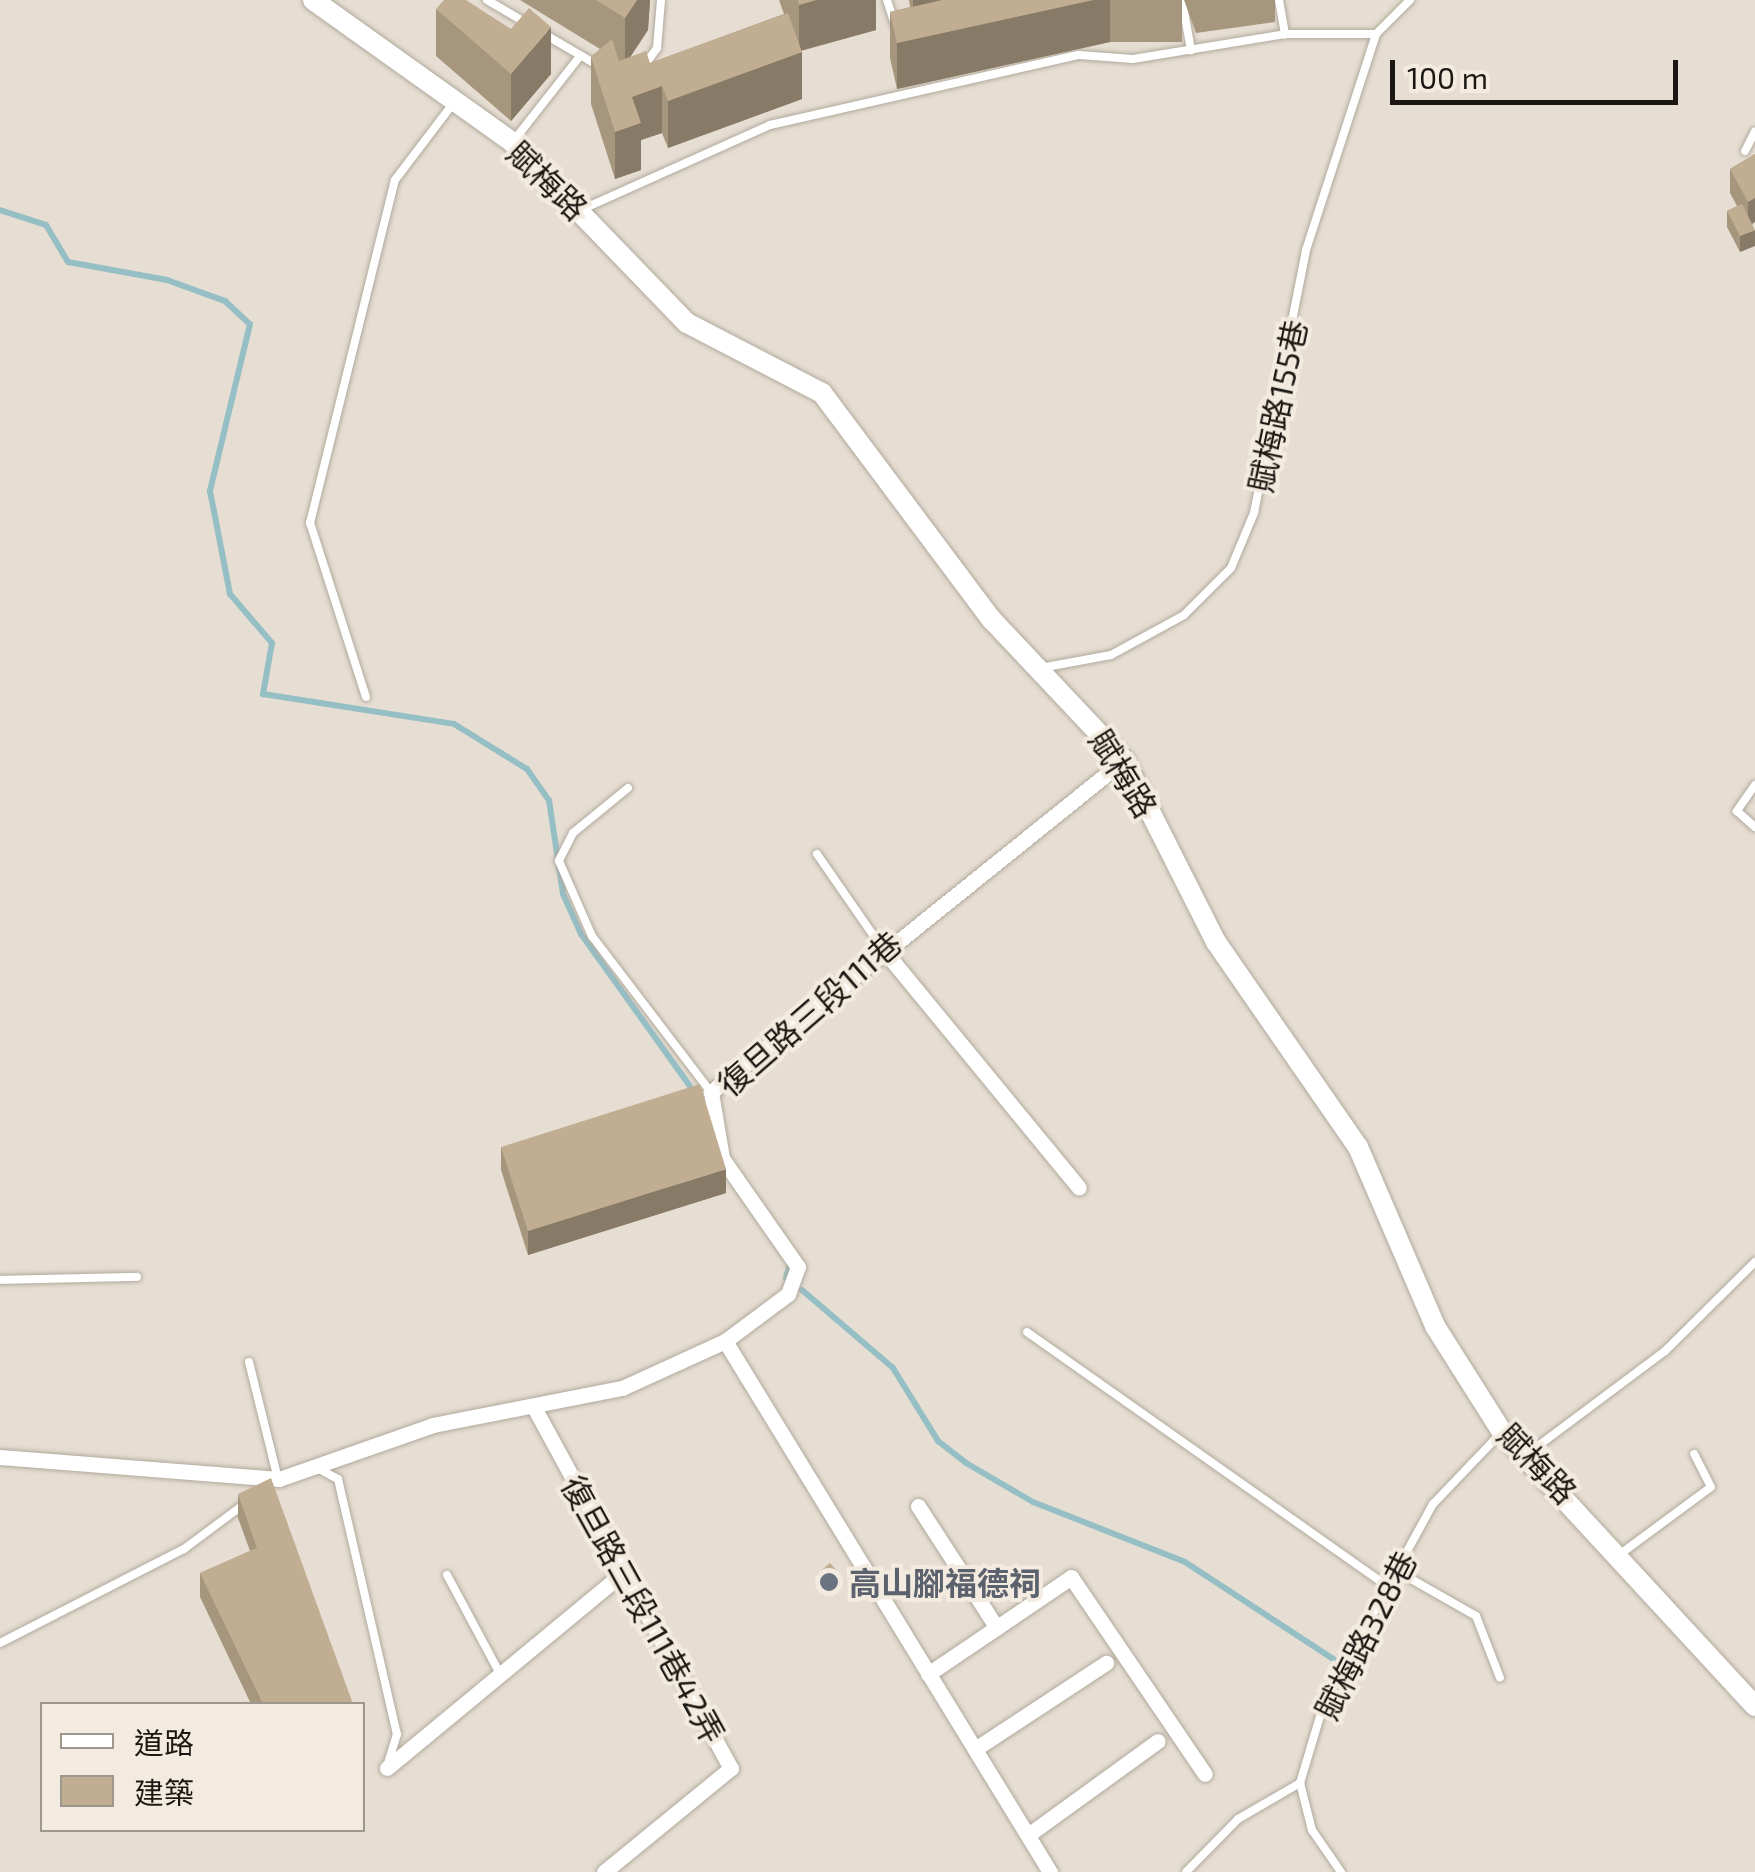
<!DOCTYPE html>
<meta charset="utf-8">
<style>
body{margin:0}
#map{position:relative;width:1755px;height:1872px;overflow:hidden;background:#e6ded2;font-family:"Exo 2","Noto Sans TC",sans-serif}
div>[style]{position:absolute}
.stream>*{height:6px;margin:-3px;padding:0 3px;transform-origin:3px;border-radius:3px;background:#96bfc5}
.roads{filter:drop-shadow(0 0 2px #b1a99d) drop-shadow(0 0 2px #b1a99d)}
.service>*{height:8px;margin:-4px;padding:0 4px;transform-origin:4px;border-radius:4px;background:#fff}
.minor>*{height:15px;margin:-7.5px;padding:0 7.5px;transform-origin:7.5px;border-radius:7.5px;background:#fff}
.tertiary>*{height:20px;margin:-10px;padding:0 10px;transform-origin:10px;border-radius:10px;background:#fff}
.wall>*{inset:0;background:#a6967e}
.shaded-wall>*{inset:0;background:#877a66}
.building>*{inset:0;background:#c1ae92}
.dots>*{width:28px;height:28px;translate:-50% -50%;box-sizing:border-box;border:5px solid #f3ebdf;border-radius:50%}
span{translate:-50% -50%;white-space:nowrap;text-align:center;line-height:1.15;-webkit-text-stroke:8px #f3ebdf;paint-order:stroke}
.street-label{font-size:32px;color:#1b1813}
.worship-label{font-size:32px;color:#5b616d;font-weight:700}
.left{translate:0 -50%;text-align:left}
.legend{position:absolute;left:40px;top:1702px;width:325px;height:130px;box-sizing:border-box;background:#f3ebdf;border:2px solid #9d978d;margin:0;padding:12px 18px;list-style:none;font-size:30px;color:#1b1813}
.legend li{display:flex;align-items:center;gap:20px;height:50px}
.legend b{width:50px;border:2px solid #9d978d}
.scale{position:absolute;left:1390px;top:60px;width:288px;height:45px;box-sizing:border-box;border:5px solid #1b1813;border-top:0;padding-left:12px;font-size:30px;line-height:35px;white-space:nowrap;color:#1b1813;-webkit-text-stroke:8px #f3ebdf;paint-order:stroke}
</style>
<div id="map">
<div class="stream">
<i style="left:0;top:210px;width:48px;rotate:18.1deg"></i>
<i style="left:46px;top:225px;width:43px;rotate:59.3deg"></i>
<i style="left:68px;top:262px;width:101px;rotate:10.3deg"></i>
<i style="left:167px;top:280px;width:62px;rotate:19.9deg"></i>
<i style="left:225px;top:301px;width:34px;rotate:43deg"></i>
<i style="left:250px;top:324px;width:172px;rotate:103.5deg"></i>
<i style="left:210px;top:491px;width:105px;rotate:79deg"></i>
<i style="left:230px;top:594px;width:65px;rotate:49.4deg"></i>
<i style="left:272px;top:643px;width:52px;rotate:100deg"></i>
<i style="left:263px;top:694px;width:193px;rotate:8.9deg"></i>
<i style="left:454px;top:724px;width:86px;rotate:31.7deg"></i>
<i style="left:527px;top:769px;width:38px;rotate:55deg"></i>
<i style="left:549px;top:800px;width:95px;rotate:81.5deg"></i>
<i style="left:563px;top:894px;width:44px;rotate:65.8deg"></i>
<i style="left:581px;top:934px;width:194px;rotate:54.4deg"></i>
<i style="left:786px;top:1278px;width:19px;rotate:-74deg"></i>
<i style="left:802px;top:1290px;width:120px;rotate:40.6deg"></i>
<i style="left:893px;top:1368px;width:86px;rotate:58.3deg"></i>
<i style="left:938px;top:1441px;width:36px;rotate:38deg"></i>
<i style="left:966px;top:1463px;width:78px;rotate:30.2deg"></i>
<i style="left:1033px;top:1502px;width:163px;rotate:21.5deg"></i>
<i style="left:1185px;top:1562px;width:179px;rotate:33.2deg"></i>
</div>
<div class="roads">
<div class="service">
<i style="left:487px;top:0;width:48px;rotate:30.3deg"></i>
<i style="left:887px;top:0;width:25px;rotate:72deg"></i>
<i style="left:1182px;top:0;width:51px;rotate:79.8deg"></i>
<i style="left:1279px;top:0;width:35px;rotate:80deg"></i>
<i style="left:544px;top:34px;width:61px;rotate:30.3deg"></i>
<i style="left:644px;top:66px;width:22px;rotate:-54deg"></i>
<i style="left:657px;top:48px;width:48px;rotate:-85.2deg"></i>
<i style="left:515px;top:139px;width:105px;rotate:-51.9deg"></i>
<i style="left:1745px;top:151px;width:22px;rotate:-63deg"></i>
<i style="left:583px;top:209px;width:205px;rotate:-24.2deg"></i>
<i style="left:770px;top:125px;width:317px;rotate:-12.8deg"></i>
<i style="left:1079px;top:55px;width:54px;rotate:4.2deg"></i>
<i style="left:1133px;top:59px;width:154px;rotate:-9.3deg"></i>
<i style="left:1285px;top:34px;width:91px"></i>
<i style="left:1046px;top:667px;width:66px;rotate:-10.5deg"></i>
<i style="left:1111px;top:655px;width:83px;rotate:-28.7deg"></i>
<i style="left:1184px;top:615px;width:66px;rotate:-45deg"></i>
<i style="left:1231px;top:568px;width:60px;rotate:-67.3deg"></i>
<i style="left:1254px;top:513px;width:268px;rotate:-78.8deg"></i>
<i style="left:1306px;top:250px;width:227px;rotate:-72deg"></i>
<i style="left:1376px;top:34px;width:48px;rotate:-45deg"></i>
<i style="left:366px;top:697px;width:183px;rotate:-107.8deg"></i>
<i style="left:310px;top:523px;width:353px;rotate:-76.1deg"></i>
<i style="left:395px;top:180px;width:94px;rotate:-52.8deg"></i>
<i style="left:1755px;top:785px;width:32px;rotate:125deg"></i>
<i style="left:1737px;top:811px;width:24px;rotate:42deg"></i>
<i style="left:628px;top:788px;width:71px;rotate:140.7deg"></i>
<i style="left:573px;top:833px;width:31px;rotate:117deg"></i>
<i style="left:559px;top:861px;width:82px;rotate:66.3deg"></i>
<i style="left:592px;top:936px;width:196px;rotate:52.7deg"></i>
<i style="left:817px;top:854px;width:114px;rotate:55.3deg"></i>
<i style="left:0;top:1280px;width:137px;rotate:-1.3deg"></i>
<i style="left:1027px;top:1332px;width:441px;rotate:35.2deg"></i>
<i style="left:249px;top:1362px;width:121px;rotate:76.1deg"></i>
<i style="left:1530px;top:1452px;width:169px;rotate:-36.8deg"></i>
<i style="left:1665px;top:1351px;width:127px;rotate:-44.7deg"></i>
<i style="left:319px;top:1469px;width:21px;rotate:28deg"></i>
<i style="left:338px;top:1479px;width:262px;rotate:77deg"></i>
<i style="left:397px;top:1734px;width:30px;rotate:107deg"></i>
<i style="left:1623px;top:1552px;width:109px;rotate:-36.5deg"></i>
<i style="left:1711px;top:1487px;width:37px;rotate:-117deg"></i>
<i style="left:1397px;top:1571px;width:91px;rotate:29.7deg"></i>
<i style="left:1476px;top:1616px;width:66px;rotate:68.8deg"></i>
<i style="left:447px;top:1575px;width:112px;rotate:61.8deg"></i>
<i style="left:0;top:1643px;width:207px;rotate:-27.1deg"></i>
<i style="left:184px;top:1549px;width:74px;rotate:-36.7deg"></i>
<i style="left:1300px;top:1783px;width:49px;rotate:75.7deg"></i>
<i style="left:1312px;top:1830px;width:51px;rotate:55.4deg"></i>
<i style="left:1186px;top:1872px;width:74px;rotate:-45.5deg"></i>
<i style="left:1238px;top:1819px;width:72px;rotate:-30.1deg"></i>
<i style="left:1300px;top:1783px;width:84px;rotate:-73.3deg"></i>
<i style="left:1324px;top:1703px;width:227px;rotate:-61.3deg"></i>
<i style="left:1433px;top:1504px;width:95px;rotate:-46.3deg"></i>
</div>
<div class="minor">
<i style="left:882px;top:948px;width:310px;rotate:50.6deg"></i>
<i style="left:725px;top:1341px;width:623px;rotate:58.53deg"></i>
<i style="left:536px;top:1411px;width:407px;rotate:61.4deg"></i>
<i style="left:731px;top:1768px;width:164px;rotate:140.7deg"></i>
<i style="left:0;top:1457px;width:280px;rotate:4.5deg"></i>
<i style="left:279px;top:1479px;width:163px;rotate:-19.3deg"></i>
<i style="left:433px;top:1425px;width:193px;rotate:-11.1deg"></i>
<i style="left:622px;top:1388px;width:113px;rotate:-24.5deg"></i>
<i style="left:725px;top:1341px;width:79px;rotate:-36.7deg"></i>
<i style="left:788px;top:1294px;width:29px;rotate:-70deg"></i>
<i style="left:798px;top:1267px;width:133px;rotate:-124.9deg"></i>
<i style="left:722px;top:1158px;width:67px;rotate:-99.5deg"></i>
<i style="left:711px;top:1092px;width:530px;rotate:-38.79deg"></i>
<i style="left:918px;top:1506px;width:145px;rotate:57.1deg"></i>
<i style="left:928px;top:1674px;width:173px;rotate:-34.1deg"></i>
<i style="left:1071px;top:1577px;width:238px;rotate:55.8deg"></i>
<i style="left:975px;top:1749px;width:157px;rotate:-33.3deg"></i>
<i style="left:387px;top:1768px;width:306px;rotate:-39.6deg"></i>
<i style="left:1028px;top:1835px;width:160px;rotate:-35.9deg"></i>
</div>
<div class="tertiary">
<i style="left:313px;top:0;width:244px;rotate:35.5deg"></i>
<i style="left:512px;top:142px;width:252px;rotate:46deg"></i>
<i style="left:687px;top:323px;width:152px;rotate:27.4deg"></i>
<i style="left:822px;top:393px;width:284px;rotate:53.2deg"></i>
<i style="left:992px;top:620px;width:192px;rotate:46.7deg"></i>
<i style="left:1124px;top:760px;width:204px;rotate:63.2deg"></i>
<i style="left:1216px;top:942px;width:249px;rotate:55.3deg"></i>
<i style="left:1358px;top:1147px;width:195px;rotate:66.7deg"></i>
<i style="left:1435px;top:1326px;width:125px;rotate:57.7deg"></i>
<i style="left:1502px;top:1432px;width:373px;rotate:47.3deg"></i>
</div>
</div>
<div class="wall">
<i style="clip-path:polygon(520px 0,650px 0,648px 30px,630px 57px,650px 63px,784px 14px,779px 0,876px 0,876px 30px,801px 51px,802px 99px,668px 148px,662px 133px,641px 140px,641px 170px,615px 179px,591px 104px,591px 57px,600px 49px)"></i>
<i style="clip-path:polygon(909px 0,1182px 0,1182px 42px,1110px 42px,897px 89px,890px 58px,890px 12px,910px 7px)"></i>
<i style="clip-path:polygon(1184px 0,1275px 0,1275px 22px,1196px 33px)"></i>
<i style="clip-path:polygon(436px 9px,511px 29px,551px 74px,511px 121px,436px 56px)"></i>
<i style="clip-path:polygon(1755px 154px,1755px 222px,1753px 223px,1740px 252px,1727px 227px,1727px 211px,1737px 206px,1730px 193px,1730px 169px)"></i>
<i style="clip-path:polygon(501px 1147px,726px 1193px,528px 1255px,501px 1170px)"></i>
<i style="clip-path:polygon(238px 1494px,353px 1704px,251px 1704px,200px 1597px,200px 1573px,250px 1551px,238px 1518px)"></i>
<i style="clip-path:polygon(817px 1574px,841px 1583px,827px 1594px,817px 1582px)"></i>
</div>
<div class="shaded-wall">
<i style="clip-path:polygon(637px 0,650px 0,648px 30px,625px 65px,625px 18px)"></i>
<i style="clip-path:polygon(816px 0,876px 0,876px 30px,799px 51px,799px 5px)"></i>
<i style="clip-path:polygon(913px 0,999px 0,913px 19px)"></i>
<i style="clip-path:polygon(1093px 0,1110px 0,1110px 42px,897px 89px,897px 43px)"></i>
<i style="clip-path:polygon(551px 27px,551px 74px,511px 121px,511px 74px)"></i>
<i style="clip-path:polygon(802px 52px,802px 99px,668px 148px,668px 101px)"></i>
<i style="clip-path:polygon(662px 86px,662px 133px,641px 140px,641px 170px,615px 179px,615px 132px,632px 97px)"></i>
<i style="clip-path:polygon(1755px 198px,1755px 222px,1748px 226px,1748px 202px)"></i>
<i style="clip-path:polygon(1755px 230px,1755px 246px,1740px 252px,1740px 236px)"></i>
<i style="clip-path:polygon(726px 1169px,726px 1193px,528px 1255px,528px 1231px)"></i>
<i style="clip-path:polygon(841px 1575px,841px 1583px,827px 1594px,827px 1586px)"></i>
</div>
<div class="building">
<i style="clip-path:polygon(444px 0,466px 0,511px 29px,529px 8px,551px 27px,511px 74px,436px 9px)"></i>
<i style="clip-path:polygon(596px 0,637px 0,625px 18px)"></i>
<i style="clip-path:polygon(798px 0,816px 0,799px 5px)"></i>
<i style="clip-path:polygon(942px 0,1093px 0,897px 43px,890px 12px)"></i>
<i style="clip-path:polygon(788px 13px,802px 52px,668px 101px,662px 86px,632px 97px,641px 123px,615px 132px,591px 57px,612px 39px,619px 61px,646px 51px,650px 63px)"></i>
<i style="clip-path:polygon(1755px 154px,1755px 198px,1748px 202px,1730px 169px)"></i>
<i style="clip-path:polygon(1742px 204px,1755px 230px,1740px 236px,1727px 211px)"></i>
<i style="clip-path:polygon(700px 1084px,726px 1169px,528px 1231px,501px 1147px)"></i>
<i style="clip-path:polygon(271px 1478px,353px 1704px,263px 1704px,200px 1573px,257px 1548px,238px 1494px)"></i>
<i style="clip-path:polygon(830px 1563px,841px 1575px,827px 1586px,817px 1574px)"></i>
</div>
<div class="dots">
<i style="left:829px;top:1582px;background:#6b7280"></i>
</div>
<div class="street-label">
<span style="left:548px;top:180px;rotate:44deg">賦梅路</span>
<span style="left:1277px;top:406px;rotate:-78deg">賦梅路155巷</span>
<span style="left:1124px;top:773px;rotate:58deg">賦梅路</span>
<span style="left:809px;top:1013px;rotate:-41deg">復旦路三段111巷</span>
<span style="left:1538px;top:1463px;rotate:46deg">賦梅路</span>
<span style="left:644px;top:1609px;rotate:61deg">復旦路三段111巷42弄</span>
<span style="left:1365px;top:1635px;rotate:-63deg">賦梅路328巷</span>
</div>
<div class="worship-label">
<span class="left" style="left:849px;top:1582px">高山腳福德祠</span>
</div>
<ul class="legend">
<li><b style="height:12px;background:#fff"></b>道路</li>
<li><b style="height:28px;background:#c1ae92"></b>建築</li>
</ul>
<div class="scale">100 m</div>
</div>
